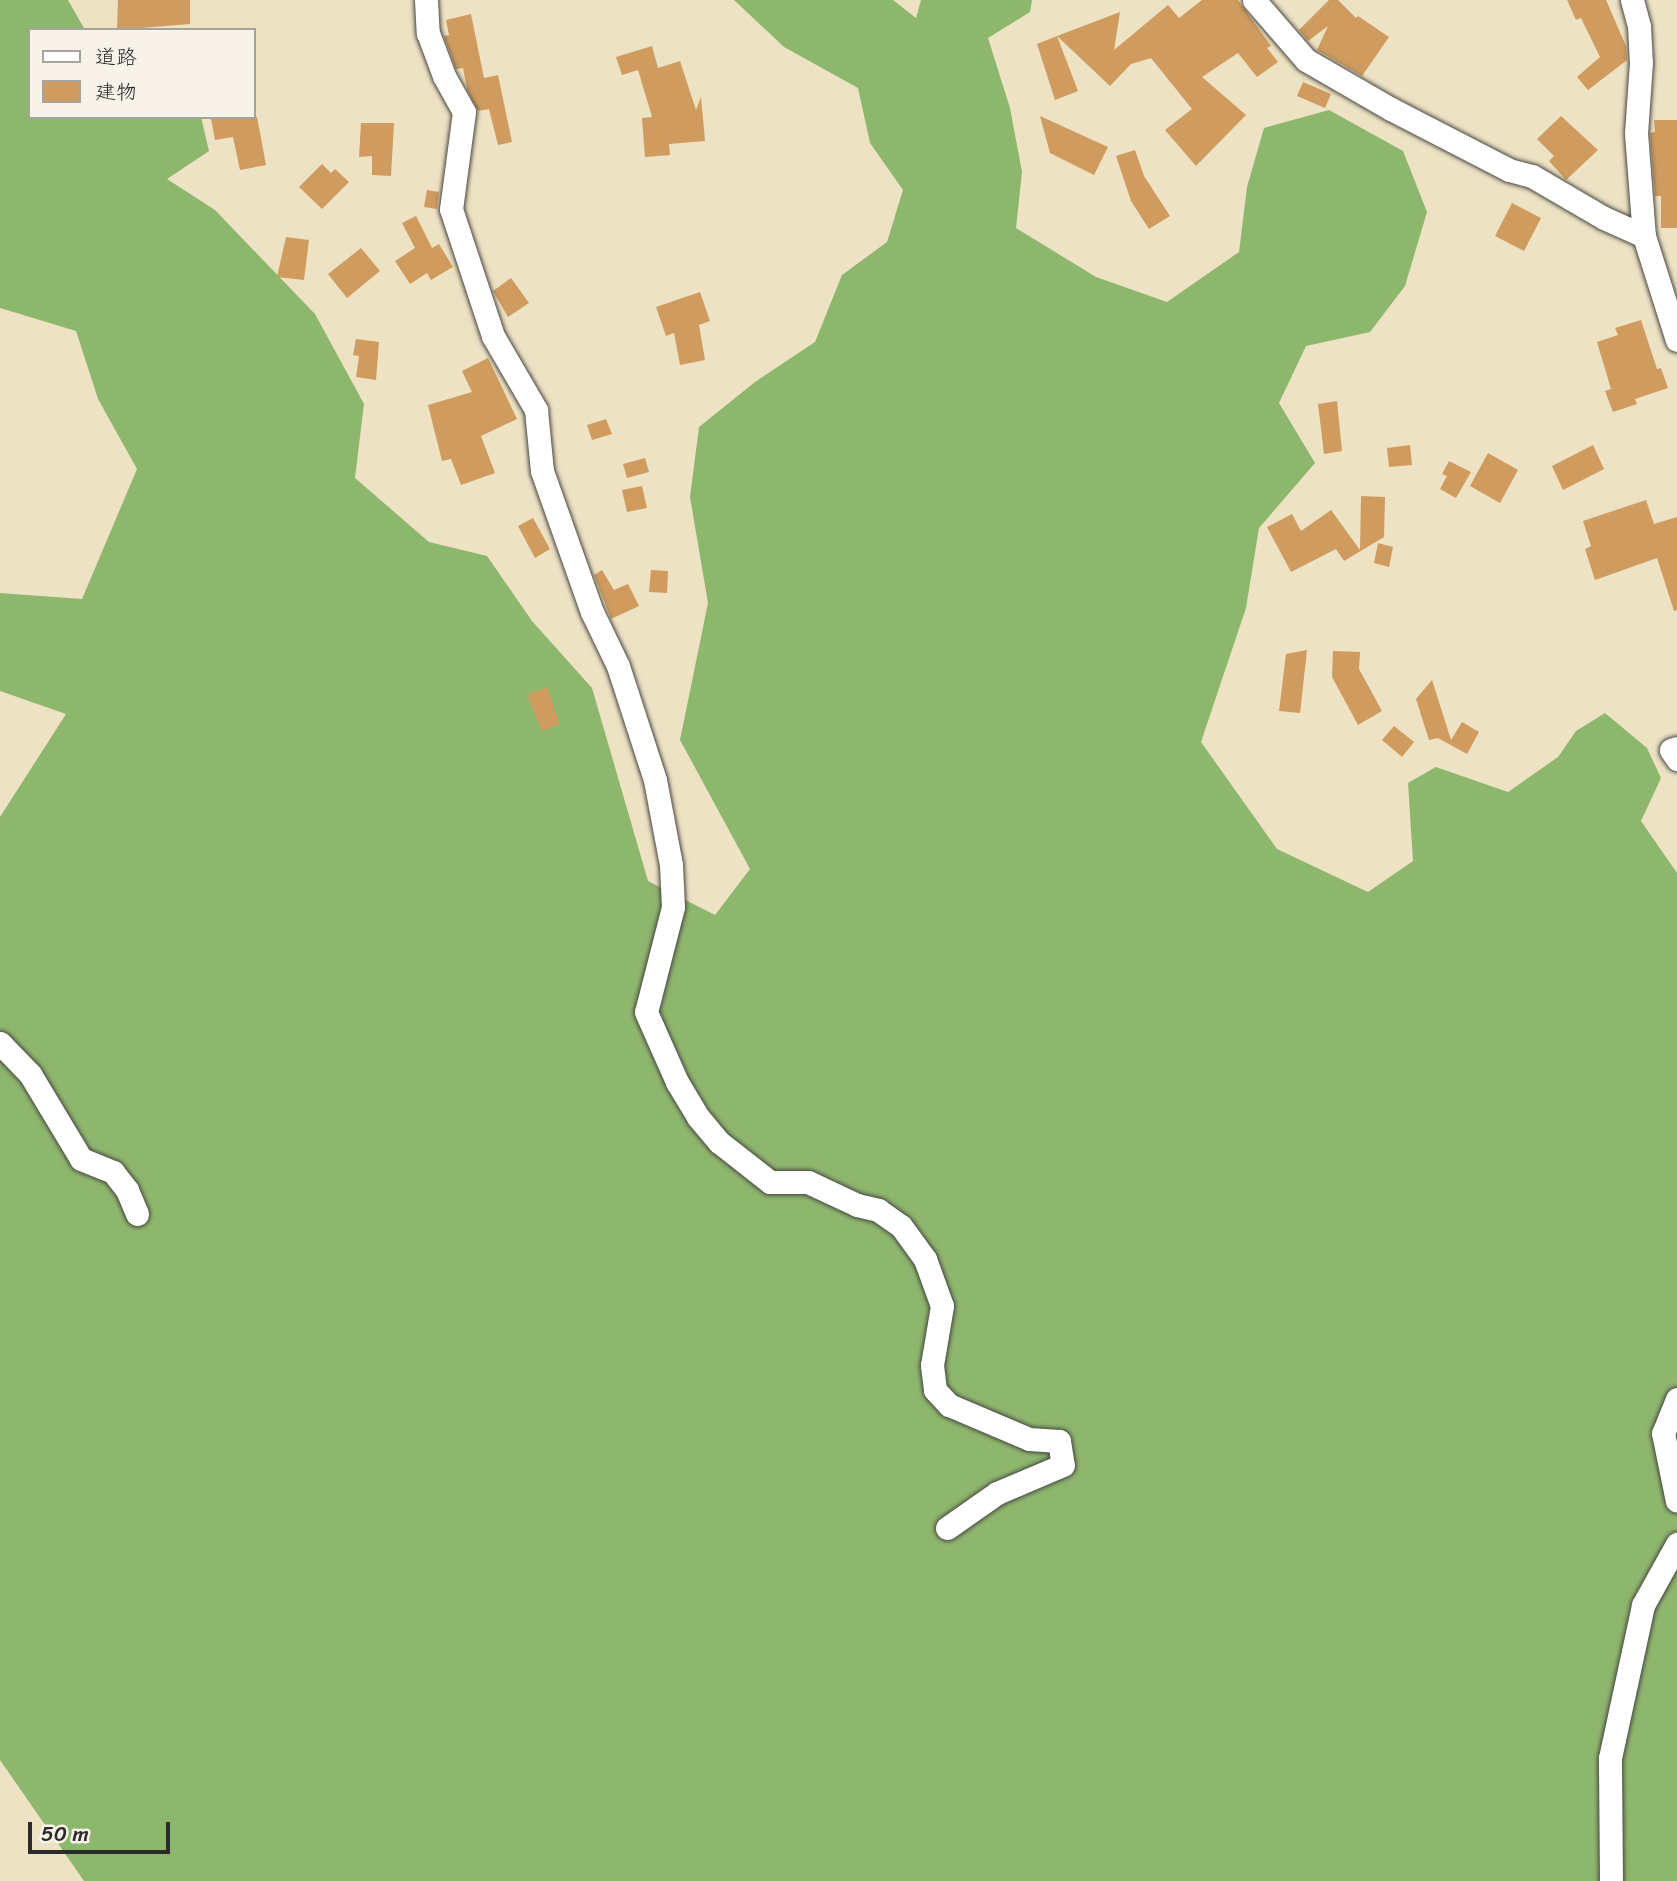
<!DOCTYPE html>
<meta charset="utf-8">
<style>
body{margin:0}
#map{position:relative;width:1677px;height:1881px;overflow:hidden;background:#ede2c3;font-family:Sriracha,"Klee One",sans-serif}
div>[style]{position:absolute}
.forest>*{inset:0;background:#8eb76e}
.building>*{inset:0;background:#cf9b5e}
.roads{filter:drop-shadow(0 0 2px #484642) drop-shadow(0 0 2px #484642)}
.minor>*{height:23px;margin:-11.5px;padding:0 11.5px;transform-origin:11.5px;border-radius:11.5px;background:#fff}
span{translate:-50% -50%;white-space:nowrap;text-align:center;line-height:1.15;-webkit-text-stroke:5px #f7f3e8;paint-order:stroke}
.legend{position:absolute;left:28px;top:28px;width:228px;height:91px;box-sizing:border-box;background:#f7f3e8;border:2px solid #a5a39c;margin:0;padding:9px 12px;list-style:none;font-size:21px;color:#2b2b2b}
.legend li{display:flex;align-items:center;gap:14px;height:35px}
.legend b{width:35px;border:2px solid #a5a39c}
.scale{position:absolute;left:28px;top:1822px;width:142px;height:32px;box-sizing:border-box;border:4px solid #2b2b2b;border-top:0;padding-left:9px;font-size:21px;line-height:24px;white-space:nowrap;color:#2b2b2b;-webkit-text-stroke:5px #f7f3e8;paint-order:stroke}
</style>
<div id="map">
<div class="forest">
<i style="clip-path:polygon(0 0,68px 0,85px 30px,30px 30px,30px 117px,201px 117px,209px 151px,167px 179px,215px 210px,315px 314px,364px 404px,355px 478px,429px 542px,487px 556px,532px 621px,592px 688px,648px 881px,715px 915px,750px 869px,680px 740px,708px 603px,690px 497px,699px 427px,755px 382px,815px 342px,842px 275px,887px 242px,903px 190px,870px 143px,858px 88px,784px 47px,734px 0,893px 0,916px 18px,921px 0,1032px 0,1030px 12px,988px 38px,1010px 108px,1022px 172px,1016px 228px,1096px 277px,1167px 302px,1239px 252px,1247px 187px,1264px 128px,1329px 110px,1403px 151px,1427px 212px,1405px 286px,1370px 332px,1306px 346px,1279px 403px,1315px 463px,1259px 528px,1246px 608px,1201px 742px,1277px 849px,1368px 892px,1413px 861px,1408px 783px,1436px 767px,1508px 792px,1558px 757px,1576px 731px,1605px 713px,1647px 748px,1661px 778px,1641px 821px,1677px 873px,1677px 1881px,84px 1881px,0 1760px,0 817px,66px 714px,0 691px,0 593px,82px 599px,137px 469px,98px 399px,76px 331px,0 308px)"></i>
</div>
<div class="building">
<i style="clip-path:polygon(118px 0,190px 0,190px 24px,117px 30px)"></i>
<i style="clip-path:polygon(1202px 0,1238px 0,1271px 46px,1267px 48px,1278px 62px,1257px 77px,1238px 53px,1202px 77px,1246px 115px,1196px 166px,1165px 130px,1192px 109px,1151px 58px,1131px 64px,1110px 86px,1057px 36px,1120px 12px,1114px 50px,1168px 5px,1179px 18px)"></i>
<i style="clip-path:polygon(1329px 0,1338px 0,1356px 18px,1358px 16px,1389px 37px,1362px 76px,1317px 50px,1328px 26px,1308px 41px,1299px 30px)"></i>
<i style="clip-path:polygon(1567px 0,1606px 0,1626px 46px,1627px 60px,1588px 90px,1577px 77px,1600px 57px,1581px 18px,1576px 20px)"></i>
<i style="clip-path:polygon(471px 14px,484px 78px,498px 75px,512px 142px,498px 145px,489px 109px,478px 111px,467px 89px,463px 68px,456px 69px,444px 36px,449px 35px,446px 20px)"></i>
<i style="clip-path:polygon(1057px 36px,1078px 91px,1055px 100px,1037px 44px)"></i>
<i style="clip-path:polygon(652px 46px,658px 68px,680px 61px,696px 110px,701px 97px,705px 141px,669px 144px,670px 155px,645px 157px,642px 118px,652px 117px,638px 70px,622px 75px,616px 57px)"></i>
<i style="clip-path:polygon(1303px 82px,1331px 94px,1325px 108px,1297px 96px)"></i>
<i style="clip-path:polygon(1040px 116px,1108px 147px,1094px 175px,1050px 153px)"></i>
<i style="clip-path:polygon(1561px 116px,1598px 150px,1566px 180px,1549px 161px,1554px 156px,1537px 139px)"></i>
<i style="clip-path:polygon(221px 117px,257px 117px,266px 165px,240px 170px,233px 137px,215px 140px,211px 119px)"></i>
<i style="clip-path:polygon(1654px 120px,1677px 120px,1677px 228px,1661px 228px,1661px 196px,1655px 196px,1650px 133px,1655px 132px)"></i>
<i style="clip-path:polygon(361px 123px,394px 123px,391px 176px,372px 175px,372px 156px,359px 157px)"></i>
<i style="clip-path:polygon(1135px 150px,1144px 176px,1170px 216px,1149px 229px,1131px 201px,1116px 156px)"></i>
<i style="clip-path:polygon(322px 164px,331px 173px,335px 169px,349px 182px,322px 209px,299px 187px)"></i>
<i style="clip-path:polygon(427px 190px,439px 192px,437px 209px,424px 207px)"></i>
<i style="clip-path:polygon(1512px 203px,1541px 218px,1524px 251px,1495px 236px)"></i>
<i style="clip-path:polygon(416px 216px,432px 248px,439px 244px,453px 267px,431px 280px,427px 273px,410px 284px,395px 261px,415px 248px,402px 223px)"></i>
<i style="clip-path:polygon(286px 237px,309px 240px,304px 280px,277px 277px)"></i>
<i style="clip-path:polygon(361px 248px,380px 271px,347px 298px,328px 274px)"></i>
<i style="clip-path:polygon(511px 278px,529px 303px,508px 317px,493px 291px)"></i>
<i style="clip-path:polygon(700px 292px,710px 321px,699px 325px,705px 360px,680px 365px,674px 333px,666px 336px,656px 307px)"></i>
<i style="clip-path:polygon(1641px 320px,1657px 369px,1661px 368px,1668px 388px,1635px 399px,1637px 404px,1613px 412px,1605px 391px,1611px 389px,1597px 342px,1618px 335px,1615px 328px)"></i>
<i style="clip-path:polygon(356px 339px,379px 342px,376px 380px,356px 377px,359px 356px,353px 355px)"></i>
<i style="clip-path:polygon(488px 358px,517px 419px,481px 436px,495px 473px,461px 485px,451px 459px,442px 461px,428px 405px,472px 392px,462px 371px)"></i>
<i style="clip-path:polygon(1337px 401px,1342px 451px,1324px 454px,1318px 404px)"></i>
<i style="clip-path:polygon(606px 419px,612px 434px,592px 440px,587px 425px)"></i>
<i style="clip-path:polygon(1410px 445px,1412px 465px,1389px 467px,1387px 448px)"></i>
<i style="clip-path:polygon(1593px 445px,1604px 469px,1563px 490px,1552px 466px)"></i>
<i style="clip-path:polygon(1488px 453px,1518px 470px,1500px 503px,1470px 486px)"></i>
<i style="clip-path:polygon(645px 458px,649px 472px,627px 478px,623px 464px)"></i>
<i style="clip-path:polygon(1449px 461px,1471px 472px,1456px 498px,1440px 489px,1447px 476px,1442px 474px)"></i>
<i style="clip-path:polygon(642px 486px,647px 508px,627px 512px,622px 490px)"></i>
<i style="clip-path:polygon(1361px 496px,1385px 497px,1384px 537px,1344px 561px,1336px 549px,1291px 572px,1267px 527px,1292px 514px,1301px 531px,1331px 510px,1360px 550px)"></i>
<i style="clip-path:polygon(1646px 500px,1654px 524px,1677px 517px,1677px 610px,1674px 611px,1657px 558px,1595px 580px,1585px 549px,1591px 546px,1583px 521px)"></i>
<i style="clip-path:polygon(533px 518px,550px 549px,535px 558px,518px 526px)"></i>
<i style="clip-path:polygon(1378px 543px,1393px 547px,1389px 567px,1374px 563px)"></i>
<i style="clip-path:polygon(602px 570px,614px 590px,628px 584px,639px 606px,611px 619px,594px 575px)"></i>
<i style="clip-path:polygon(651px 570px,668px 571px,667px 593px,649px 592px)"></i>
<i style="clip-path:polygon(1307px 650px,1300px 713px,1279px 711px,1286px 654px)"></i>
<i style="clip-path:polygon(1333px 651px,1360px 652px,1359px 669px,1382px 711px,1358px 725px,1332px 677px)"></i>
<i style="clip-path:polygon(1432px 680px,1451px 740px,1462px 722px,1479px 732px,1467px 754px,1438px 738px,1429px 740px,1416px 699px)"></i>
<i style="clip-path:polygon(547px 687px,560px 724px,542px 731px,527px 695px)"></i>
<i style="clip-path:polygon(1394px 726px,1414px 742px,1402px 757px,1382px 740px)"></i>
</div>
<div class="roads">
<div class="minor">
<i style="left:426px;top:0;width:33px;rotate:87deg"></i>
<i style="left:428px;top:33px;width:46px;rotate:69.6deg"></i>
<i style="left:444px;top:76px;width:41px;rotate:60.9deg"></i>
<i style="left:464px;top:112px;width:98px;rotate:97.6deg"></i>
<i style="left:451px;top:209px;width:134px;rotate:71.7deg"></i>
<i style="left:493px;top:336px;width:86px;rotate:59.8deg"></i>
<i style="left:536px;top:410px;width:61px;rotate:84.4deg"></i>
<i style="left:542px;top:471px;width:150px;rotate:70.5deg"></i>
<i style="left:592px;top:612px;width:60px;rotate:64.3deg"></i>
<i style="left:618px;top:666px;width:120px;rotate:72deg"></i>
<i style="left:655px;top:780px;width:86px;rotate:79.3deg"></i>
<i style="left:671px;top:865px;width:42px;rotate:87.3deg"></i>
<i style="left:673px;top:907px;width:108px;rotate:104.4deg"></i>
<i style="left:646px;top:1012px;width:77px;rotate:66.1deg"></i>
<i style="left:677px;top:1082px;width:41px;rotate:59deg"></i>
<i style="left:698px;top:1117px;width:33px;rotate:50deg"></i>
<i style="left:719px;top:1142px;width:65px;rotate:38.1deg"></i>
<i style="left:770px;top:1182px;width:38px"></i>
<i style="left:808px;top:1182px;width:54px;rotate:25.1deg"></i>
<i style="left:857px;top:1205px;width:22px;rotate:13deg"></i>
<i style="left:878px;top:1210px;width:28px;rotate:35deg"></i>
<i style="left:901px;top:1226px;width:41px;rotate:54deg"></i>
<i style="left:925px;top:1259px;width:50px;rotate:70.1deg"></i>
<i style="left:942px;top:1306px;width:60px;rotate:99.6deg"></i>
<i style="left:932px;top:1365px;width:25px;rotate:83deg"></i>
<i style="left:935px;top:1390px;width:21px;rotate:47deg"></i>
<i style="left:949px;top:1405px;width:87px;rotate:23deg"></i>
<i style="left:1029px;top:1439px;width:30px;rotate:4deg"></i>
<i style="left:1059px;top:1441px;width:24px;rotate:81deg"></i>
<i style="left:1063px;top:1465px;width:72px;rotate:157deg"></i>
<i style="left:997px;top:1493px;width:61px;rotate:145deg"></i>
<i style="left:1254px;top:0;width:79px;rotate:49.1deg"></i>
<i style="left:1306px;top:60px;width:98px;rotate:30deg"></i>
<i style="left:1391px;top:109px;width:133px;rotate:27.3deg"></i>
<i style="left:1509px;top:170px;width:24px;rotate:15deg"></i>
<i style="left:1532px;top:176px;width:83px;rotate:30.3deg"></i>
<i style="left:1604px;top:218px;width:44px;rotate:24.2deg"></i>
<i style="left:1632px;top:0;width:27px;rotate:75deg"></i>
<i style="left:1639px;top:26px;width:36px;rotate:87deg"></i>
<i style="left:1641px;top:62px;width:71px;rotate:94deg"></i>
<i style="left:1636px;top:133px;width:103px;rotate:85.6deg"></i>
<i style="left:1644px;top:236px;width:109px;rotate:72.4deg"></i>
<i style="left:1677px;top:748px;width:6px;rotate:162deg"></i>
<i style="left:1671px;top:750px;width:11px;rotate:56deg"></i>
<i style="left:0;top:1043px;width:43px;rotate:45.9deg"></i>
<i style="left:30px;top:1074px;width:99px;rotate:59deg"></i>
<i style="left:81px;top:1159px;width:35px;rotate:22deg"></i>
<i style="left:113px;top:1172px;width:23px;rotate:52deg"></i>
<i style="left:127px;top:1190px;width:26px;rotate:67deg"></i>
<i style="left:1677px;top:1399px;width:37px;rotate:112deg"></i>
<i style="left:1663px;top:1433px;width:69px;rotate:78.4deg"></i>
<i style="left:1611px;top:1881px;width:123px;rotate:-90.5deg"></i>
<i style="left:1610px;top:1758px;width:157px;rotate:-77.8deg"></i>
<i style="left:1643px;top:1605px;width:70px;rotate:-60.9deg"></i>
</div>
</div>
<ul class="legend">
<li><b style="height:9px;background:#fff"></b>道路</li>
<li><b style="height:19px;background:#cf9b5e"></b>建物</li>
</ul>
<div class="scale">50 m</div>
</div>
